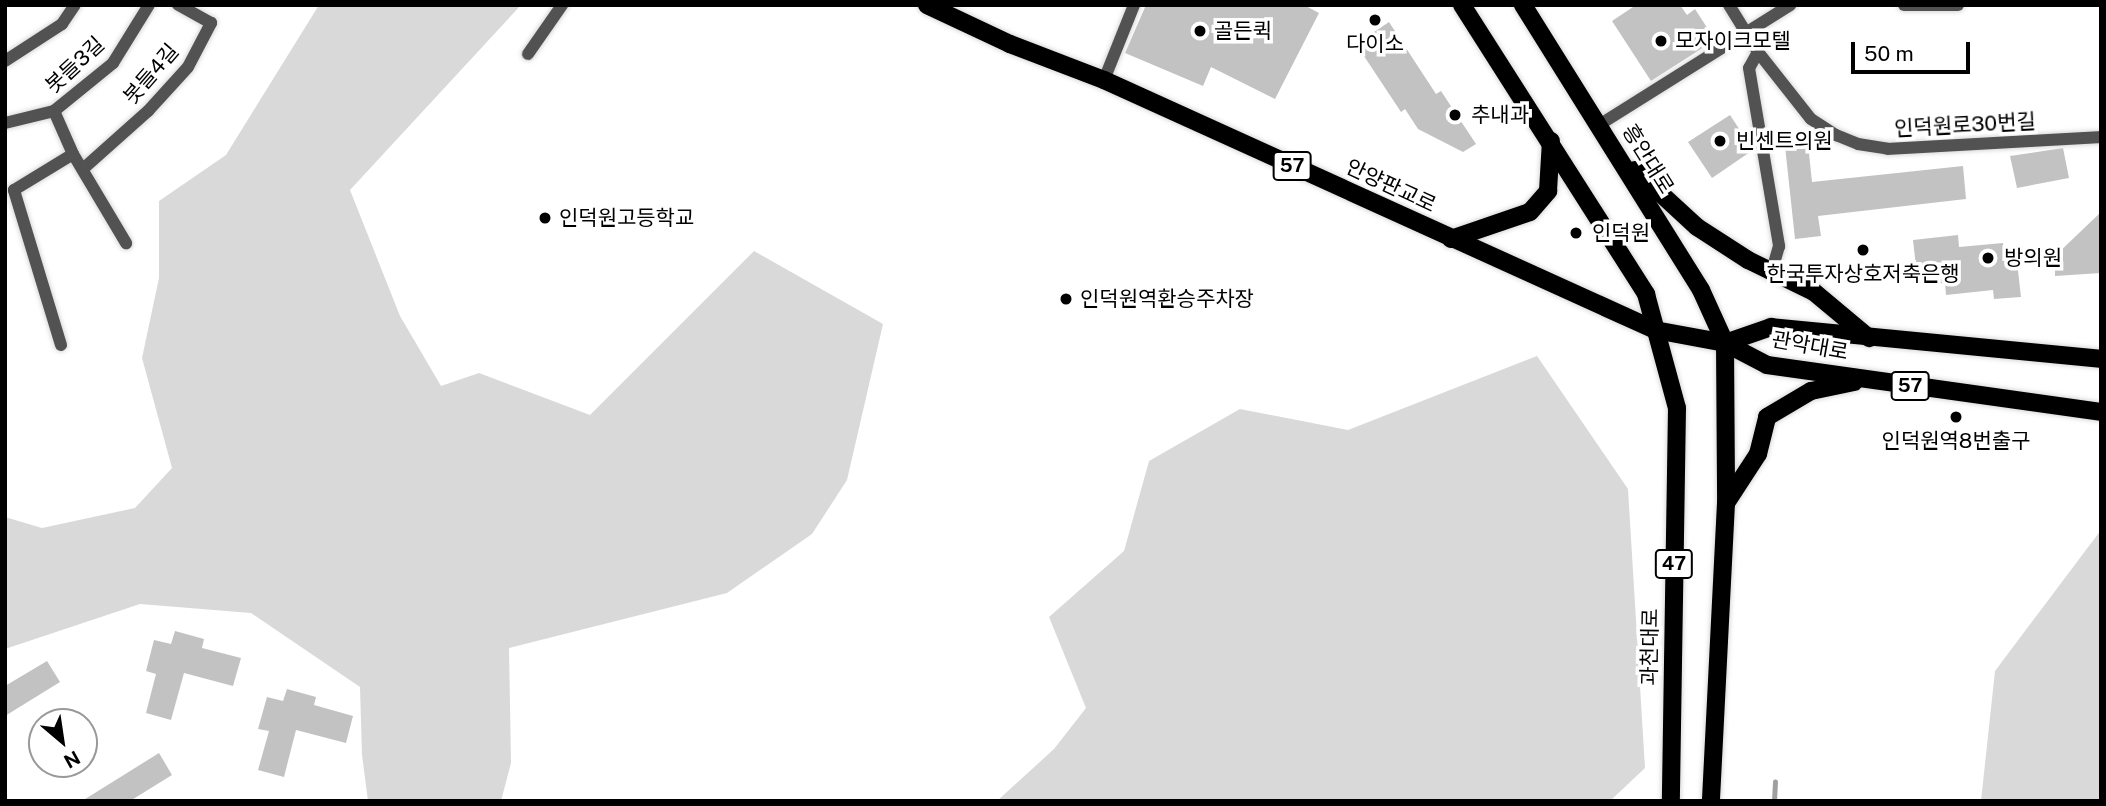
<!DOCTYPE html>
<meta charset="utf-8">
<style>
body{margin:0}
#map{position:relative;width:2106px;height:806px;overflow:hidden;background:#fff;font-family:"Public Sans","Noto Sans KR",sans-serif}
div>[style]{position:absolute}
.green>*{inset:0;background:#d9d9d9}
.stream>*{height:4.5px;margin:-2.25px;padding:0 2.25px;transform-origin:2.25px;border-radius:2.25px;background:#a0a0a0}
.building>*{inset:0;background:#c2c2c2}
.roads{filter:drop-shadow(0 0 2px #dbdbdb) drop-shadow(0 0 2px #dbdbdb)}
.minor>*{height:12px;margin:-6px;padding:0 6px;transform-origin:6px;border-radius:6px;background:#525252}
.primary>*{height:18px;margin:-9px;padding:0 9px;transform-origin:9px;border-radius:9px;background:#000}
.dots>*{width:19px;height:19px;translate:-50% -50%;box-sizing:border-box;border:4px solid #fff;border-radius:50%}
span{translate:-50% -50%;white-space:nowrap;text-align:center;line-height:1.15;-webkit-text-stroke:7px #fff;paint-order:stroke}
.shield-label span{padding:2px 5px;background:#fff;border:2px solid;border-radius:5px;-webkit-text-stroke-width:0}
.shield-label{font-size:19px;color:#000;font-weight:700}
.poi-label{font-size:21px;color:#000}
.left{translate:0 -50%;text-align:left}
.street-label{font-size:21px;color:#000}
.frame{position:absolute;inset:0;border:7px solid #000;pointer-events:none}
.north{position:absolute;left:28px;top:708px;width:70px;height:70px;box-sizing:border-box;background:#fff;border:2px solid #999;border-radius:50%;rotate:151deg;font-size:19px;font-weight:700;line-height:28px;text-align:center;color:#000}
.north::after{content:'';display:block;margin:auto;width:24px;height:32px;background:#000;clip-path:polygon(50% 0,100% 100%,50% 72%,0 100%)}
.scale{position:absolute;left:1851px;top:42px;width:119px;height:32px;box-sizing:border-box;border:4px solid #000;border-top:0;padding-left:9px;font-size:21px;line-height:24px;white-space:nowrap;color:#000;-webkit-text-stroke:5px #fff;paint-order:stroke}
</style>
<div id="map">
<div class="green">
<i style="clip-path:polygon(319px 5px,521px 5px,350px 190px,400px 316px,441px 386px,479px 373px,590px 415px,754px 251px,883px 324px,847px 480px,812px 534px,727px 593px,509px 648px,511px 763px,501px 801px,368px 801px,362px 755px,360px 687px,251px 613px,140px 604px,5px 649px,5px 517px,42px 528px,135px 508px,172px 468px,142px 358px,159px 278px,159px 201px,226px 155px)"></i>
<i style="clip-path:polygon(1537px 356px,1628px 489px,1645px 768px,1610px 801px,997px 801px,1054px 749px,1086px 708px,1049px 617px,1124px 551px,1149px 461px,1240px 409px,1348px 430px)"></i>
<i style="clip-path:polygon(2101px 530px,2101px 801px,1981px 801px,1995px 671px)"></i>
</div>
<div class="stream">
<i style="left:1774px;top:801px;width:19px;rotate:-87deg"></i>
</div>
<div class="building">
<i style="clip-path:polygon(1146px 5px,1304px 5px,1319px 13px,1275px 99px,1211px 67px,1203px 86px,1125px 53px)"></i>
<i style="clip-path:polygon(1636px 5px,1680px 5px,1687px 15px,1695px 9px,1715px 40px,1651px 81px,1612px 21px)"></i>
<i style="clip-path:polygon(1389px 22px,1436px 94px,1441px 91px,1476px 144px,1463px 152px,1418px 129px,1405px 109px,1401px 112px,1356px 44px)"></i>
<i style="clip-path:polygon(1730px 115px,1753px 150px,1712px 178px,1688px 142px)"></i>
<i style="clip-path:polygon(1808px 144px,1812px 182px,1963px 166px,1966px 199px,1818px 216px,1821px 236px,1795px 239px,1785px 146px)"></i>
<i style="clip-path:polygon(2063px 148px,2069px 178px,2017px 188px,2010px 156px)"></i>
<i style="clip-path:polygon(2101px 212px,2101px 273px,2055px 276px,2055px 256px)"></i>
<i style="clip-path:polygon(1958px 235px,1959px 247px,2003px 243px,2005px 263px,2017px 262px,2021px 297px,1994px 299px,1993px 290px,1946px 295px,1945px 283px,1918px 285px,1913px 240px)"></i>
<i style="clip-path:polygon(175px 631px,204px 639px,202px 648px,241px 658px,233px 686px,184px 673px,171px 720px,146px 713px,156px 674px,146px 671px,154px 640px,171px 644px)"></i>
<i style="clip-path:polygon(47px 661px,60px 682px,5px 716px,5px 686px)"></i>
<i style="clip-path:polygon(287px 689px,316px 697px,314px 705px,353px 716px,346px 743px,296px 730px,284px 777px,258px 770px,269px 731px,258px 729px,267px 697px,283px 701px)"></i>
<i style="clip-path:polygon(159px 753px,172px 775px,130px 801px,82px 801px)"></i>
</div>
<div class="roads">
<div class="minor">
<i style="left:1729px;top:5px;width:55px;rotate:58.3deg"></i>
<i style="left:1758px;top:52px;width:85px;rotate:51.7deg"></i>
<i style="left:1811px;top:119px;width:30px;rotate:33deg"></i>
<i style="left:1836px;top:135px;width:24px;rotate:22deg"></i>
<i style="left:1858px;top:144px;width:30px;rotate:9deg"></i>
<i style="left:1888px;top:149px;width:213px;rotate:-3.2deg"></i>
<i style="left:1904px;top:5px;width:54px"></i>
<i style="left:1758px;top:52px;width:18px;rotate:119deg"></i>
<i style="left:1749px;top:68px;width:181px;rotate:80.4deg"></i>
<i style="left:1779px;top:246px;width:26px;rotate:106deg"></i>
<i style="left:528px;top:54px;width:60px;rotate:-55.2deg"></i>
<i style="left:5px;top:61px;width:68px;rotate:-33deg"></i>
<i style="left:62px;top:24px;width:23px;rotate:-56deg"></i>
<i style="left:1104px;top:80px;width:81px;rotate:-68.2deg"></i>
<i style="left:54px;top:111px;width:47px;rotate:66.2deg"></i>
<i style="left:73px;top:154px;width:104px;rotate:59.2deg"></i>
<i style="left:5px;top:123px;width:50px;rotate:-13.8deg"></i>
<i style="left:54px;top:111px;width:76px;rotate:-39.1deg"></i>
<i style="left:113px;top:63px;width:68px;rotate:-58.2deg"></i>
<i style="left:1599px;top:125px;width:226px;rotate:-32.1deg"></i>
<i style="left:84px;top:168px;width:86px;rotate:-41.7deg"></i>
<i style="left:148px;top:111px;width:59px;rotate:-47.7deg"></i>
<i style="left:188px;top:67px;width:50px;rotate:-62.4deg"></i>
<i style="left:211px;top:23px;width:38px;rotate:-151deg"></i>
<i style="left:61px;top:345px;width:162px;rotate:-106.9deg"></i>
<i style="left:14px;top:190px;width:69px;rotate:-31.4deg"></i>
</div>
<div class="primary">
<i style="left:927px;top:5px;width:92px;rotate:25.2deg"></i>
<i style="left:1010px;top:44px;width:101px;rotate:21deg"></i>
<i style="left:1104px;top:80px;width:605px;rotate:24.4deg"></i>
<i style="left:1655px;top:330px;width:71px;rotate:10.5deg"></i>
<i style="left:1725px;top:343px;width:47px;rotate:27.6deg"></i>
<i style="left:1767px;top:365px;width:337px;rotate:8deg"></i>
<i style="left:1462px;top:5px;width:343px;rotate:57.5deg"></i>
<i style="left:1646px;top:294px;width:118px;rotate:74.8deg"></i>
<i style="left:1677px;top:408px;width:393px;rotate:90.9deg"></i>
<i style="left:1523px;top:5px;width:336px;rotate:58deg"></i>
<i style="left:1701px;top:290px;width:58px;rotate:65.6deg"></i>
<i style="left:1725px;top:343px;width:160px;rotate:89.6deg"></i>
<i style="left:1726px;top:503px;width:298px;rotate:92.9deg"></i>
<i style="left:1635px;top:170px;width:84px;rotate:42.6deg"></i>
<i style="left:1697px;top:227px;width:61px;rotate:32.9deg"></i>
<i style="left:1748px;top:260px;width:73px;rotate:25.9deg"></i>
<i style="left:1814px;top:292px;width:72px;rotate:39.9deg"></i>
<i style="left:1451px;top:239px;width:83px;rotate:-18.9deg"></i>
<i style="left:1530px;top:212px;width:28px;rotate:-49deg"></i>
<i style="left:1548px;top:191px;width:50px;rotate:-86.6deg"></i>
<i style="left:1725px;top:343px;width:49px;rotate:-19.2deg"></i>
<i style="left:1771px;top:327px;width:332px;rotate:5.5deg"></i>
<i style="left:1726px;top:503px;width:59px;rotate:-56.9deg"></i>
<i style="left:1758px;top:454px;width:38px;rotate:-76deg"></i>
<i style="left:1767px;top:417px;width:51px;rotate:-30.6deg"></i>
<i style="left:1811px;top:391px;width:44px;rotate:-11.8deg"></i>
</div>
</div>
<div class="dots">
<i style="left:1375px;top:20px;background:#000"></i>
<i style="left:1200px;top:31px;background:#000"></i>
<i style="left:1661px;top:41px;background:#000"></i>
<i style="left:1455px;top:115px;background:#000"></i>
<i style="left:1720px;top:141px;background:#000"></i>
<i style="left:545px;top:218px;background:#000"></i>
<i style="left:1576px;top:233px;background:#000"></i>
<i style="left:1863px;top:250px;background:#000"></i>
<i style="left:1988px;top:258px;background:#000"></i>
<i style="left:1066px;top:299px;background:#000"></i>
<i style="left:1956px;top:417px;background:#000"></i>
</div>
<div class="shield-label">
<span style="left:1292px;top:166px">57</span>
<span style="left:1910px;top:386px">57</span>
<span style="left:1674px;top:564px">47</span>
</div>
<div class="poi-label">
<span class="left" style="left:1214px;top:31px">골든퀵</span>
<span class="left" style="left:1675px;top:41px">모자이크모텔</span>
<span style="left:1375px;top:44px">다이소</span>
<span class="left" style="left:1471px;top:115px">추내과</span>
<span class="left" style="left:1736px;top:141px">빈센트의원</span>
<span class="left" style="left:559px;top:218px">인덕원고등학교</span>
<span class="left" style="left:1592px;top:233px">인덕원</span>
<span class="left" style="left:2004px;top:258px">방의원</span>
<span style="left:1863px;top:274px">한국투자상호저축은행</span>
<span class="left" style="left:1080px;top:299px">인덕원역환승주차장</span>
<span style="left:1956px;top:441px">인덕원역8번출구</span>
</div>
<div class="street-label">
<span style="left:75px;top:65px;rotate:-43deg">봇들3길</span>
<span style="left:151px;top:74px;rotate:-49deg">봇들4길</span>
<span style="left:1965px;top:125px;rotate:-3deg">인덕원로30번길</span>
<span style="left:1648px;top:159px;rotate:58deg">흥안대로</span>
<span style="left:1391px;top:186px;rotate:25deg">안양판교로</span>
<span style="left:1810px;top:346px;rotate:10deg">관악대로</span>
<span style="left:1650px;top:647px;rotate:-89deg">과천대로</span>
</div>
<div class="frame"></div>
<div class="north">N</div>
<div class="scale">50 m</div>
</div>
